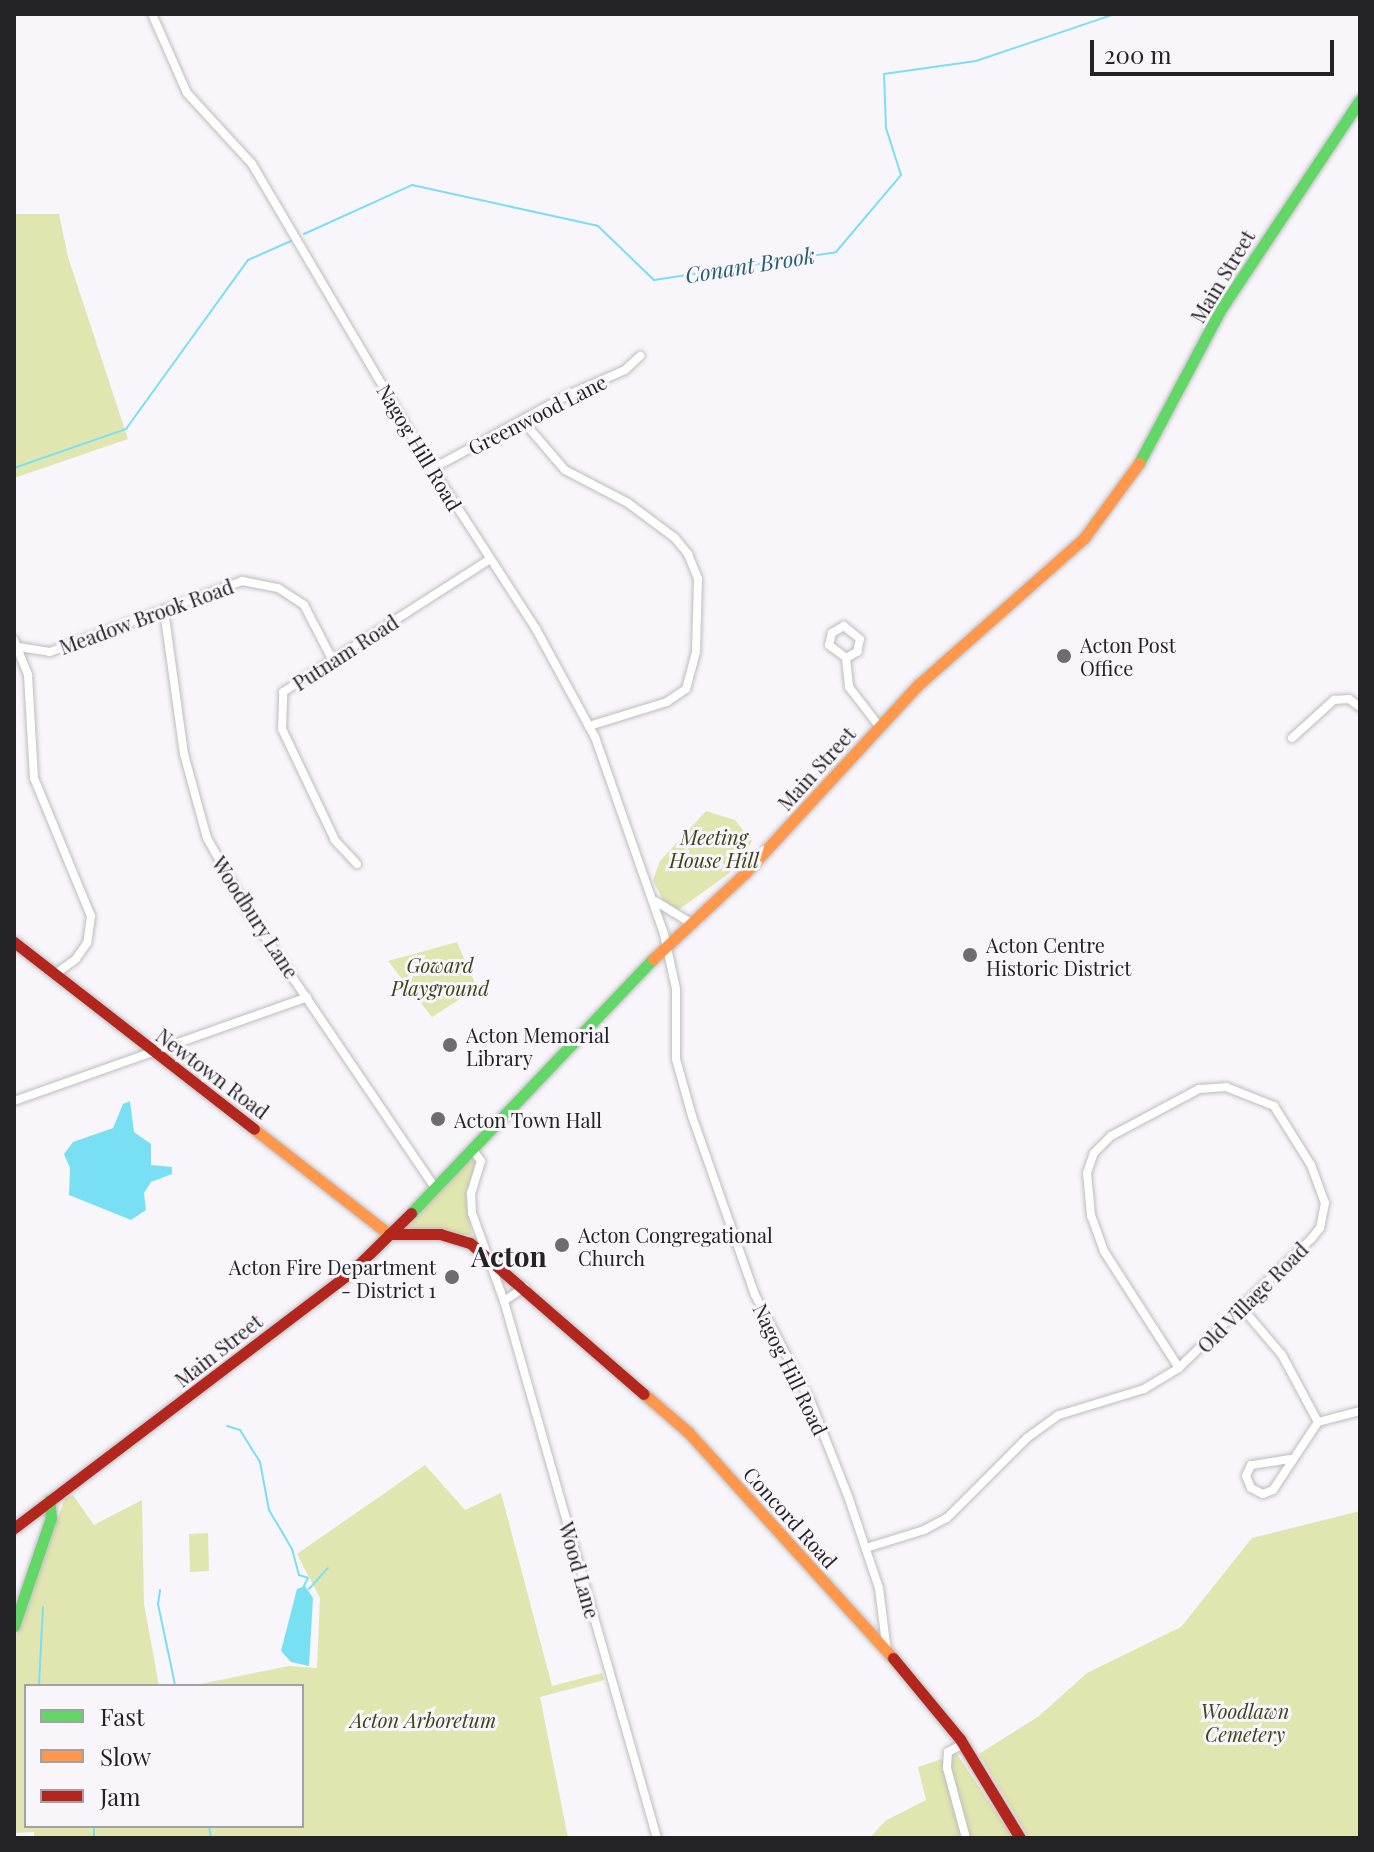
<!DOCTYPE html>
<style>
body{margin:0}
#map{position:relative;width:1374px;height:1852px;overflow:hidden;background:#f8f6fa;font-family:"Playfair Display",serif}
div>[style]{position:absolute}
.green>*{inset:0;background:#e1e5af}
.water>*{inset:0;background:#79e0f4}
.stream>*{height:2px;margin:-1px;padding:0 1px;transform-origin:1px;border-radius:1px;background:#79e0f4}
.roads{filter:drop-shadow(0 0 2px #bdbcbf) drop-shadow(0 0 2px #bdbcbf)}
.street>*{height:8px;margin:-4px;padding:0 4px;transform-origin:4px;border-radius:4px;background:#fefefe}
.fast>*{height:11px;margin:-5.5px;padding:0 5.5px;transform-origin:5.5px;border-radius:5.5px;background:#63d668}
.slow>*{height:11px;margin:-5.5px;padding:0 5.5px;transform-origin:5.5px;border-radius:5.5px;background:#ff974d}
.jam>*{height:11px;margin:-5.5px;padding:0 5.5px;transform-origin:5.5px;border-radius:5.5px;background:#b3261e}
.dots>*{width:22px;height:22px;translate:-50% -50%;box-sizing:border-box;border:4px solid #f8f5fb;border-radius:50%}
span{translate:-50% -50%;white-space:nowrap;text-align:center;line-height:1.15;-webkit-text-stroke:6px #f8f5fb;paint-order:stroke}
.street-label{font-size:20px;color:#232224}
.poi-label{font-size:20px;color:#232224}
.left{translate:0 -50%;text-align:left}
.right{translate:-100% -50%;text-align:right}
.park-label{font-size:20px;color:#404318;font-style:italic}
.water-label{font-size:22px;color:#26606c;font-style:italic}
.district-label{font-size:28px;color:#232224;font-weight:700}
.frame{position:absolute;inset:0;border:16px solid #232224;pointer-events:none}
.legend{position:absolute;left:24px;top:1684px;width:280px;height:144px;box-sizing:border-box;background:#f8f5fb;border:2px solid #a3a1a5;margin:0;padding:10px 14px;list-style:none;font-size:24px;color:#232224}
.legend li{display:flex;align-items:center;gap:16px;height:40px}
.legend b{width:40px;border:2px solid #a3a1a5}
.scale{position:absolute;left:1090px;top:40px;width:244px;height:36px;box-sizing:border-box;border:4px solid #232224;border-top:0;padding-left:10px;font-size:24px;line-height:28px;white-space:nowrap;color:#232224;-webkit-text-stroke:6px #f8f5fb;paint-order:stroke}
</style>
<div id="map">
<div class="green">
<i style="clip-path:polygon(59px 214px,68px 257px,128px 439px,14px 478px,14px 214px)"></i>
<i style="clip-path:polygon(706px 811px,735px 820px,752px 841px,738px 867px,678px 910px,663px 900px,653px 880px,660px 861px)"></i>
<i style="clip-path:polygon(457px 942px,477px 988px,432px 1017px,388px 961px)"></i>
<i style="clip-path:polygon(470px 1158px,476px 1162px,466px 1196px,472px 1235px,395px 1233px)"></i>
<i style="clip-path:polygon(425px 1465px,465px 1510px,501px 1493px,552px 1686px,602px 1673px,604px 1680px,540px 1697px,568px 1838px,34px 1838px,34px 1832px,14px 1833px,14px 1642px,65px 1498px,73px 1495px,94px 1525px,142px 1500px,144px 1604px,159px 1686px,26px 1686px,26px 1826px,302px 1826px,302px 1686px,190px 1686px,289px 1666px,317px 1668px,320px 1598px,297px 1554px)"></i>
<i style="clip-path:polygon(1360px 1511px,1360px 1838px,1029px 1838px,979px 1754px,1039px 1716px,1087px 1673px,1181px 1627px,1252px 1538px)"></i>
<i style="clip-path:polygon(208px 1533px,209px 1571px,190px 1572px,189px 1534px)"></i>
<i style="clip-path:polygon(957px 1754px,1013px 1838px,870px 1838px,885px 1821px,926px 1800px,918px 1767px)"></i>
</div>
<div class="water">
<i style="clip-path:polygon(130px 1101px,134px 1132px,151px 1144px,151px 1165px,172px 1167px,172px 1174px,151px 1182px,144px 1193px,146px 1210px,131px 1220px,69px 1195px,70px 1168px,64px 1154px,73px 1142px,113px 1128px,123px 1104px)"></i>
<i style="clip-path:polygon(305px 1586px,313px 1598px,309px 1666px,291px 1662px,281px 1651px,297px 1589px)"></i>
</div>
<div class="stream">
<i style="left:304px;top:234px;width:119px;rotate:-24.4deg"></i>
<i style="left:412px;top:185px;width:190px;rotate:12.4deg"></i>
<i style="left:598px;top:226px;width:78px;rotate:44deg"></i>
<i style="left:654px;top:280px;width:184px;rotate:-8.7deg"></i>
<i style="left:836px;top:252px;width:101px;rotate:-49.8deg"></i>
<i style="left:901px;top:175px;width:49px;rotate:-107.7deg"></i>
<i style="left:886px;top:128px;width:54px;rotate:-92.1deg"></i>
<i style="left:884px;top:74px;width:93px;rotate:-8deg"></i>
<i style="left:976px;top:61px;width:147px;rotate:-18.7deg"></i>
<i style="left:14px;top:468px;width:119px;rotate:-19.2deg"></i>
<i style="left:126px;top:429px;width:208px;rotate:-54.2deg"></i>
<i style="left:248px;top:260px;width:47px;rotate:-23.8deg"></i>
<i style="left:227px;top:1426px;width:14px;rotate:17deg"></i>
<i style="left:240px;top:1430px;width:38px;rotate:58deg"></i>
<i style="left:260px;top:1462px;width:49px;rotate:79.4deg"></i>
<i style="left:269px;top:1510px;width:45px;rotate:59.5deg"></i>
<i style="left:292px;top:1549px;width:27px;rotate:75deg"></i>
<i style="left:299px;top:1575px;width:9px;rotate:18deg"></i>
<i style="left:308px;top:1578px;width:11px;rotate:117deg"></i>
<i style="left:309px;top:1589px;width:28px;rotate:-48deg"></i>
<i style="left:160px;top:1590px;width:14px;rotate:98deg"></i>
<i style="left:158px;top:1604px;width:83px;rotate:78.1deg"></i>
<i style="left:39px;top:1685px;width:78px;rotate:-87.1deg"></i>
<i style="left:94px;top:1826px;width:12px;rotate:90deg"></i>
<i style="left:209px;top:1826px;width:12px;rotate:81deg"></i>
</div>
<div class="roads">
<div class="street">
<i style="left:152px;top:14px;width:86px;rotate:66.1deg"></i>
<i style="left:187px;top:93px;width:96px;rotate:47.5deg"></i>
<i style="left:252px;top:164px;width:329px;rotate:59.5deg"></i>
<i style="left:419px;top:448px;width:216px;rotate:57.1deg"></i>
<i style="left:536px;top:629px;width:123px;rotate:61.4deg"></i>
<i style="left:595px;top:737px;width:209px;rotate:70.7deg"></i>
<i style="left:664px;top:934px;width:56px;rotate:77.7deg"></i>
<i style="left:676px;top:989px;width:70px;rotate:90deg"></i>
<i style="left:676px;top:1059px;width:59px;rotate:74.3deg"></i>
<i style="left:692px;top:1116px;width:190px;rotate:70.6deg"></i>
<i style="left:755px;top:1295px;width:119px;rotate:62.4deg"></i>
<i style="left:810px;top:1400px;width:103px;rotate:68.4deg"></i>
<i style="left:848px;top:1496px;width:97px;rotate:71.4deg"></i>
<i style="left:879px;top:1588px;width:64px;rotate:82.8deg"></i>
<i style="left:522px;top:420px;width:66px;rotate:49.3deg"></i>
<i style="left:565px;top:470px;width:71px;rotate:27.6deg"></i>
<i style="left:628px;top:503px;width:59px;rotate:36.7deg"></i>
<i style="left:675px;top:538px;width:21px;rotate:51deg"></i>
<i style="left:688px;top:554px;width:27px;rotate:68deg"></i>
<i style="left:698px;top:579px;width:73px;rotate:91.6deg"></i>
<i style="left:696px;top:652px;width:38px;rotate:105deg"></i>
<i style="left:686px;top:689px;width:23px;rotate:146deg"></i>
<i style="left:667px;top:702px;width:82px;rotate:162.9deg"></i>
<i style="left:432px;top:469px;width:155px;rotate:-28.6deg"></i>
<i style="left:568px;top:395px;width:62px;rotate:-23.7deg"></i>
<i style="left:625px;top:370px;width:21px;rotate:-43deg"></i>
<i style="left:164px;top:610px;width:145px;rotate:82.1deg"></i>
<i style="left:184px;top:754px;width:87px;rotate:74.7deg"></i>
<i style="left:207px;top:838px;width:90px;rotate:60.6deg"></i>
<i style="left:251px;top:916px;width:330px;rotate:55.9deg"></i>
<i style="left:14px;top:640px;width:38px;rotate:68deg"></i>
<i style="left:28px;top:675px;width:103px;rotate:86.7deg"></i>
<i style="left:34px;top:778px;width:149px;rotate:67.6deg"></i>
<i style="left:91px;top:916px;width:27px;rotate:98deg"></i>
<i style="left:87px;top:943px;width:19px;rotate:125deg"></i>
<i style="left:76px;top:959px;width:26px;rotate:144deg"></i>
<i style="left:19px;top:647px;width:31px;rotate:9deg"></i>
<i style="left:50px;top:652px;width:205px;rotate:-20.3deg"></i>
<i style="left:242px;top:581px;width:37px;rotate:11deg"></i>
<i style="left:278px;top:588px;width:31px;rotate:33deg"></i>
<i style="left:304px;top:605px;width:61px;rotate:62.6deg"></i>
<i style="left:846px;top:658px;width:13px;rotate:-29deg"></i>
<i style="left:857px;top:652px;width:13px;rotate:-77deg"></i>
<i style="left:860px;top:639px;width:21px;rotate:-141deg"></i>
<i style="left:844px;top:626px;width:14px;rotate:150deg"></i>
<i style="left:832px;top:633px;width:12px;rotate:104deg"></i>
<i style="left:829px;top:645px;width:21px;rotate:37deg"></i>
<i style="left:846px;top:658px;width:29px;rotate:84deg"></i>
<i style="left:849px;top:687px;width:49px;rotate:52.4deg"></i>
<i style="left:1292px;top:738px;width:57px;rotate:-42.1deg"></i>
<i style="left:1334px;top:700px;width:15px;rotate:-4deg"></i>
<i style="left:1349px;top:699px;width:14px;rotate:36deg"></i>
<i style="left:357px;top:864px;width:33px;rotate:-133deg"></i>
<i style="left:335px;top:840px;width:123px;rotate:-115.5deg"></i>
<i style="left:282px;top:729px;width:37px;rotate:-88deg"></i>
<i style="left:283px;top:692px;width:246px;rotate:-32.7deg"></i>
<i style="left:655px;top:901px;width:42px;rotate:31.4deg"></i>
<i style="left:14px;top:1101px;width:311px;rotate:-19.5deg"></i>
<i style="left:473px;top:1150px;width:14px;rotate:54deg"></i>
<i style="left:481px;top:1161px;width:34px;rotate:107deg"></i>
<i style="left:471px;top:1193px;width:20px;rotate:87deg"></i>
<i style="left:472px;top:1213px;width:94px;rotate:70deg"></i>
<i style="left:504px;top:1301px;width:558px;rotate:74.1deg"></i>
<i style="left:504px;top:1301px;width:25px;rotate:-34deg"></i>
<i style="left:1242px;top:1308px;width:62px;rotate:49.6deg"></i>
<i style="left:1282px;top:1355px;width:76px;rotate:61.8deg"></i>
<i style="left:1290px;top:1459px;width:39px;rotate:171deg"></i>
<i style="left:1251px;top:1465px;width:12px;rotate:114deg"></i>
<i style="left:1246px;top:1476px;width:13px;rotate:67deg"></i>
<i style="left:1251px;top:1488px;width:13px;rotate:27deg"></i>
<i style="left:1263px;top:1494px;width:11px;rotate:-22deg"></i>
<i style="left:1273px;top:1490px;width:82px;rotate:-56.5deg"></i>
<i style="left:1318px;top:1422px;width:43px;rotate:-14.7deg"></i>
<i style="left:866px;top:1548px;width:61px;rotate:-17.2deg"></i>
<i style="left:924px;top:1530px;width:26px;rotate:-28deg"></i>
<i style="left:947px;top:1518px;width:113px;rotate:-45deg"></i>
<i style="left:1027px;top:1438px;width:39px;rotate:-36deg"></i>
<i style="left:1059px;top:1415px;width:89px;rotate:-17deg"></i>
<i style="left:1144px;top:1389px;width:41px;rotate:-31deg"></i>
<i style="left:1179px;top:1368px;width:139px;rotate:-122.7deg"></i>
<i style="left:1104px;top:1251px;width:37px;rotate:-110deg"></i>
<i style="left:1091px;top:1216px;width:43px;rotate:-95.3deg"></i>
<i style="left:1087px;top:1173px;width:21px;rotate:-71deg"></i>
<i style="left:1094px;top:1153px;width:24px;rotate:-45deg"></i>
<i style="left:1111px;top:1136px;width:100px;rotate:-28.1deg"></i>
<i style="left:1199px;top:1089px;width:27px;rotate:-4deg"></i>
<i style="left:1226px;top:1087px;width:52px;rotate:21.6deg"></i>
<i style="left:1274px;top:1106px;width:70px;rotate:57.9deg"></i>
<i style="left:1311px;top:1165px;width:40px;rotate:69.8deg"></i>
<i style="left:1325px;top:1203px;width:25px;rotate:101deg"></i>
<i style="left:1320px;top:1228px;width:14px;rotate:129deg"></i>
<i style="left:1311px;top:1239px;width:185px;rotate:135.7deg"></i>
<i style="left:963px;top:1744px;width:17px;rotate:152deg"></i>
<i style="left:948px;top:1752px;width:16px;rotate:94deg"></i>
<i style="left:947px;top:1768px;width:73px;rotate:74.8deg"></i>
</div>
<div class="fast">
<i style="left:1139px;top:463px;width:174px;rotate:-62deg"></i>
<i style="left:1221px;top:309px;width:251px;rotate:-56.4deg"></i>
<i style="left:411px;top:1213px;width:351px;rotate:-46.4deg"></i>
<i style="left:14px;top:1626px;width:114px;rotate:-71.1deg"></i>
<i style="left:51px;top:1518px;width:18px;rotate:-96deg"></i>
</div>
<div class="slow">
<i style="left:653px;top:959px;width:126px;rotate:-43.1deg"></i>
<i style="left:745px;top:873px;width:255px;rotate:-47.4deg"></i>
<i style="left:918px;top:685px;width:222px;rotate:-41.5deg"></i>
<i style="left:1084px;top:538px;width:93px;rotate:-53.7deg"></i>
<i style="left:254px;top:1129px;width:171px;rotate:37.9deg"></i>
<i style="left:644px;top:1394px;width:58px;rotate:40.8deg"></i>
<i style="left:688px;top:1432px;width:305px;rotate:47.8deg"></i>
</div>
<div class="jam">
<i style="left:14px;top:942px;width:304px;rotate:37.9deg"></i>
<i style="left:389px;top:1234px;width:51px"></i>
<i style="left:440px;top:1234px;width:31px;rotate:17deg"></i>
<i style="left:470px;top:1243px;width:230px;rotate:41deg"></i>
<i style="left:14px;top:1528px;width:420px;rotate:-37.2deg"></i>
<i style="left:349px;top:1274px;width:87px;rotate:-44.5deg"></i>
<i style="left:893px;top:1658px;width:105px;rotate:50.4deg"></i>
<i style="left:960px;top:1739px;width:116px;rotate:58.8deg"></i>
</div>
</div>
<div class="dots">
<i style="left:1064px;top:656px;background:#6e6c6f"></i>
<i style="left:970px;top:955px;background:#6e6c6f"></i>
<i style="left:450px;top:1045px;background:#6e6c6f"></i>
<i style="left:438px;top:1119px;background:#6e6c6f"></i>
<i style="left:562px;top:1245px;background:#6e6c6f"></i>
<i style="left:452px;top:1277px;background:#6e6c6f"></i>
</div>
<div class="street-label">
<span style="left:1222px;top:276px;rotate:-59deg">Main Street</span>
<span style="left:537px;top:414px;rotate:-27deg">Greenwood Lane</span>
<span style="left:420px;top:447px;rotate:59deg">Nagog Hill Road</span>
<span style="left:146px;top:616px;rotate:-20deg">Meadow Brook Road</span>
<span style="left:345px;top:652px;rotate:-33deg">Putnam Road</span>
<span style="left:816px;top:768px;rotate:-48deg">Main Street</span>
<span style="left:256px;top:917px;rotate:57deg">Woodbury Lane</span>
<span style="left:213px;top:1073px;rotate:37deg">Newtown Road</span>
<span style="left:1252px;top:1297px;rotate:-45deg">Old Village Road</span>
<span style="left:218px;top:1350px;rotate:-38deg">Main Street</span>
<span style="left:791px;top:1369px;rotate:64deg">Nagog Hill Road</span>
<span style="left:791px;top:1517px;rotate:48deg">Concord Road</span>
<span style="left:580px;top:1570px;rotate:74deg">Wood Lane</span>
</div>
<div class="poi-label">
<span class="left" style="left:1080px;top:656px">Acton Post<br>Office</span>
<span class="left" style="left:986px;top:956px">Acton Centre<br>Historic District</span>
<span class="left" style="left:466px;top:1046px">Acton Memorial<br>Library</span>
<span class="left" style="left:454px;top:1119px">Acton Town Hall</span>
<span class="left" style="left:578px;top:1246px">Acton Congregational<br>Church</span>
<span class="right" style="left:436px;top:1278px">Acton Fire Department<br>- District 1</span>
</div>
<div class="park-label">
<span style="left:714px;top:848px">Meeting<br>House Hill</span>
<span style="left:440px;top:976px">Goward<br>Playground</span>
<span style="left:1245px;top:1722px">Woodlawn<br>Cemetery</span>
<span style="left:423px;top:1719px">Acton Arboretum</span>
</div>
<div class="water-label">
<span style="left:750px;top:265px;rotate:-9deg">Conant Brook</span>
</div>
<div class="district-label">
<span style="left:509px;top:1256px">Acton</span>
</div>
<div class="frame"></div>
<ul class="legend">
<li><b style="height:10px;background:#63d668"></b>Fast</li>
<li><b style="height:10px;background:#ff974d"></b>Slow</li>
<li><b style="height:10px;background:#b3261e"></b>Jam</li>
</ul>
<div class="scale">200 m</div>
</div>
